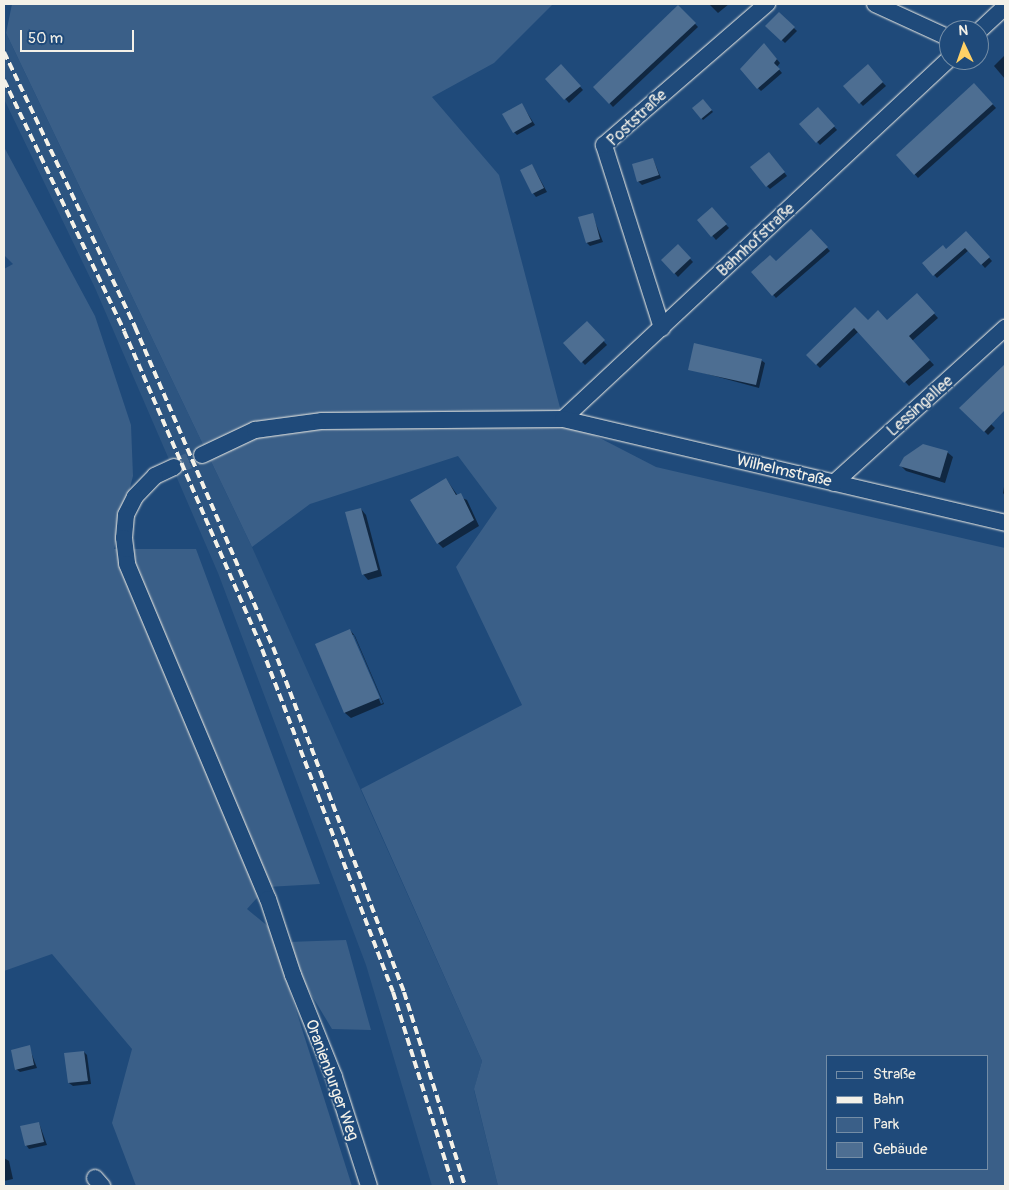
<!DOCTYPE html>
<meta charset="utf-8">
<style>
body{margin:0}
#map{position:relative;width:1009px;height:1190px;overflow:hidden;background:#1f4a7a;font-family:Pangolin,sans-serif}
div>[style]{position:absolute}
.built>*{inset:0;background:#2d5581}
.green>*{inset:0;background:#3a5f88}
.shadow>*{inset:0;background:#0007}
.building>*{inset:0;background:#4d6e92}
.minor-tunnel>*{height:16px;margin-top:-8px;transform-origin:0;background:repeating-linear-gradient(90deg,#3f638a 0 16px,transparent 0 24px)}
.roads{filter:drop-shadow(0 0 1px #f4f1e8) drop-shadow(0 0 1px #f4f1e8)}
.minor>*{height:16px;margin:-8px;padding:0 8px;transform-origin:8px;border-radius:8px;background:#1f4a7a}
.rail>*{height:4px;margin-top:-2px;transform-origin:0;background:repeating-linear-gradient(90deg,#f4f1e8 0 8px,transparent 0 12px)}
span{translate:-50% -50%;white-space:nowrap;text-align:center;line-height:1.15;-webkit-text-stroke:4px #1f4a7a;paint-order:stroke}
.street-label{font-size:16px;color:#f4f1e8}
.frame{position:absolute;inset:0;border:5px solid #f4f1e8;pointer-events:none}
.legend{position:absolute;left:826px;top:1055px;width:162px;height:115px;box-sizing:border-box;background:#1f4a7a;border:1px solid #748da6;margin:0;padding:6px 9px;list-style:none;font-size:15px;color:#f4f1e8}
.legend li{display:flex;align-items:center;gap:10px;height:25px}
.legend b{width:25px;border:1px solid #748da6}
.north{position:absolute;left:939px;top:20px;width:50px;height:50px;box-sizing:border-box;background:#1f4a7a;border:1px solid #748da6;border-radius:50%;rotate:357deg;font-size:14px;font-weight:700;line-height:20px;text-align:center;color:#f4f1e8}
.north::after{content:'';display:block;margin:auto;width:18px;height:22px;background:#ffd166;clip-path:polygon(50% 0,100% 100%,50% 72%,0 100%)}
.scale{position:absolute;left:20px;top:30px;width:114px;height:22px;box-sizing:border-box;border:2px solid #f4f1e8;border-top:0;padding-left:6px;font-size:15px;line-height:18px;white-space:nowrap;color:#f4f1e8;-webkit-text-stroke:4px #1f4a7a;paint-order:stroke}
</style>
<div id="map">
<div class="built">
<i style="clip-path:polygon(6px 33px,252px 547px,482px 1061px,474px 1090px,498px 1186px,432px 1186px,366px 965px,218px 573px,95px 288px,4px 99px)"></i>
</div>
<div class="green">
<i style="clip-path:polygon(evenodd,12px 4px,553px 4px,494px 63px,432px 97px,499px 175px,563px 419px,656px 467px,1005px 548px,1005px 1186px,498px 1186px,474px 1089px,482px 1061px,361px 789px,522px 705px,456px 567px,497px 508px,458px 456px,310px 504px,252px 547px,6px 33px,12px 4px,828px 1056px,988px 1056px,988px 1169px,828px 1169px,828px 1056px)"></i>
<i style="clip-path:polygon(4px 147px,95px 316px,131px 425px,133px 476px,114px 549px,196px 549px,320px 884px,267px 887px,247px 909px,287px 942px,346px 940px,371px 1030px,332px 1029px,291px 961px,281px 963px,352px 1186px,136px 1186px,112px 1123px,132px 1049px,52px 954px,4px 971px,4px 269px,13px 264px,4px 255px)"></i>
</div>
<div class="shadow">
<i style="clip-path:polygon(709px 4px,729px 4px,718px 13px)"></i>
<i style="clip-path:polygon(678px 6px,698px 27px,613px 107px,595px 87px)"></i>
<i style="clip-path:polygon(779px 14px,797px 31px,785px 43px,767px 26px)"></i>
<i style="clip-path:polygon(767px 48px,780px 63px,777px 67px,782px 73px,761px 91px,758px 88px)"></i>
<i style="clip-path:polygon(1005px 55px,1005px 79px,994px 66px)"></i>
<i style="clip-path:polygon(561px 66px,583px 90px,569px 103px,547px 79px)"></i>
<i style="clip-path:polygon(867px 66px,886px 86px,863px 106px,845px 87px)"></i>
<i style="clip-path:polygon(974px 84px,996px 108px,918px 178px,898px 155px)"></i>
<i style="clip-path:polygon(703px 100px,713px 112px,703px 120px,693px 108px)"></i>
<i style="clip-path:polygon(522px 105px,535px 125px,517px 135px,514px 132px)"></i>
<i style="clip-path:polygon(818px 109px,837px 130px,820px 145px,801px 124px)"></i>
<i style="clip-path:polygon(772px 157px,787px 176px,770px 189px,767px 186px)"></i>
<i style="clip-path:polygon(653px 159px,661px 178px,642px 185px,638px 181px)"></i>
<i style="clip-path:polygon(532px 165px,547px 192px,536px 197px,533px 193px)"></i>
<i style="clip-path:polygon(712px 209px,729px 228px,716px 240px,699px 220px)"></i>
<i style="clip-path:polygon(592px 214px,603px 242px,590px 246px,587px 243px)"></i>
<i style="clip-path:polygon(811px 231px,830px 251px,776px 298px,753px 272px,776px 263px)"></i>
<i style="clip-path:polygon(966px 232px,992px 261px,985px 268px,969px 250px,937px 278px,924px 264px,946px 250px)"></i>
<i style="clip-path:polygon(678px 246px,693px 262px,678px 277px,663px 260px)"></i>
<i style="clip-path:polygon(917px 295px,938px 318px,912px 341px,934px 365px,909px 386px,859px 331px,820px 368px,807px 355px,855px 309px,868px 322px,887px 322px)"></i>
<i style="clip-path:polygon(587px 323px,607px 345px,585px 365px,565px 344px)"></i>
<i style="clip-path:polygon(761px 360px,765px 363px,759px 388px,689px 369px)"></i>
<i style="clip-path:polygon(1002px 369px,1005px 372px,1005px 406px,988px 421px,995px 428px,988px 435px,961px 408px)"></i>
<i style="clip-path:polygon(947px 452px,953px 457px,945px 483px,906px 471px,901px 466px)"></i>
<i style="clip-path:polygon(446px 479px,458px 496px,467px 500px,479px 526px,443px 548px,438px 543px)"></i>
<i style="clip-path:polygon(1005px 481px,1005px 496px,1003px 493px)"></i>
<i style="clip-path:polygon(361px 509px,366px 515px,382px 576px,368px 580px,363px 574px)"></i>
<i style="clip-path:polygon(evenodd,350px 630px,355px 636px,384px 704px,351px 718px,345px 713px,316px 645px,350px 630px,352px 635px,354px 635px,383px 703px,381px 704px,352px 635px)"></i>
<i style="clip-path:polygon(29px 1047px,37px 1068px,20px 1072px,16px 1069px)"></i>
<i style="clip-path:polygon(84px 1052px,87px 1055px,91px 1084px,73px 1086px,69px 1083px,66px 1054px)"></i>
<i style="clip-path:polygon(39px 1123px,47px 1145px,29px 1149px,26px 1145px)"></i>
<i style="clip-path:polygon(4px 1158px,9px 1161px,13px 1179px,4px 1181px)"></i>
</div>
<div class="building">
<i style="clip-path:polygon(678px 5px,696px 23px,609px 104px,593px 87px)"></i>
<i style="clip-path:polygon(779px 12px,795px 27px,781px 41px,765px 26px)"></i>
<i style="clip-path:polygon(764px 43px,777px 59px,774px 63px,780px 69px,757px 89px,740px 69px)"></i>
<i style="clip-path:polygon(561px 64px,581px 86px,564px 100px,545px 79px)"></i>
<i style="clip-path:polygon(868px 64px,883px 82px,859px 104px,843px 86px)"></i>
<i style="clip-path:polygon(974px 83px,993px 104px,914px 175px,896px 155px)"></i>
<i style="clip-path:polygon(703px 99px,712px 110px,701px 119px,692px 108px)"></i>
<i style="clip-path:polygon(522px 103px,532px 122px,513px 133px,502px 114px)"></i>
<i style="clip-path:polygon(818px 107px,835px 126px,816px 143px,799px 124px)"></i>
<i style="clip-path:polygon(769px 152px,785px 172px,766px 187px,750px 167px)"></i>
<i style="clip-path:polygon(653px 158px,659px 175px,637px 182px,632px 164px)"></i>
<i style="clip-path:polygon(532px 164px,544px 188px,532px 194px,520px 170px)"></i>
<i style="clip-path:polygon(712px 207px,727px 224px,711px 237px,697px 220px)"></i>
<i style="clip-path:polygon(593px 213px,600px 239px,586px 243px,578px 217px)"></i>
<i style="clip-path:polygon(811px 229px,828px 247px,772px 296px,751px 272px,770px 255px,776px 261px)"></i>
<i style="clip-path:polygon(966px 231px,990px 257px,981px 265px,965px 248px,933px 276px,922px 263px,943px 245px,946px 249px)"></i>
<i style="clip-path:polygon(678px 244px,691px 258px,674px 274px,661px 260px)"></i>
<i style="clip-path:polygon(917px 293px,935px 313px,909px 336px,930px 360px,904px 383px,854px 328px,816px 365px,806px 355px,855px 307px,868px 320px,878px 310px,887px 320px)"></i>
<i style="clip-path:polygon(587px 321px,605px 340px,581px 363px,563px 343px)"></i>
<i style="clip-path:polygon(694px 343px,762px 359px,756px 385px,688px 370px)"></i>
<i style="clip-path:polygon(1005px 364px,1005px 410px,984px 432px,959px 408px)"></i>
<i style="clip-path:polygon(923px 444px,948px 451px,940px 478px,899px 466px,904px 457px)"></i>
<i style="clip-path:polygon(446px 478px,456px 495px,461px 493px,474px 520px,437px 544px,410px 500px)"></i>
<i style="clip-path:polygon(361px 508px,378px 570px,362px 575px,345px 512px)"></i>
<i style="clip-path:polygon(350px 629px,380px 698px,344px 713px,315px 644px)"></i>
<i style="clip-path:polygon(30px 1045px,34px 1065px,15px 1070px,11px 1050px)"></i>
<i style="clip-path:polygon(84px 1051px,88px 1081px,68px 1083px,64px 1053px)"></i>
<i style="clip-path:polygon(39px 1122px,44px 1142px,25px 1146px,20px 1126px)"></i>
</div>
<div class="minor-tunnel">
<i style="left:174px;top:467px;width:30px;rotate:-23deg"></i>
</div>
<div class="roads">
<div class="minor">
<i style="left:875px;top:4px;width:81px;rotate:24.7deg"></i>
<i style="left:979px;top:31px;width:35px;rotate:-43deg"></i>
<i style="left:662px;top:328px;width:192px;rotate:-107.6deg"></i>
<i style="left:604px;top:145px;width:216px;rotate:-40.9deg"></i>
<i style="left:563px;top:419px;width:528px;rotate:-43deg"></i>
<i style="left:202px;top:455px;width:59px;rotate:-25.3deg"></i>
<i style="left:255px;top:430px;width:68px;rotate:-7.7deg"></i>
<i style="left:322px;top:421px;width:241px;rotate:-0.5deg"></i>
<i style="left:563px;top:419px;width:454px;rotate:13.2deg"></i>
<i style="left:174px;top:467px;width:21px;rotate:155deg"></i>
<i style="left:155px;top:476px;width:29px;rotate:134deg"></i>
<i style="left:135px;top:497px;width:20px;rotate:117deg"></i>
<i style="left:126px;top:515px;width:23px;rotate:95deg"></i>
<i style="left:124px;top:538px;width:26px;rotate:83deg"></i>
<i style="left:127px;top:564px;width:363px;rotate:67.2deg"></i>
<i style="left:268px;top:899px;width:80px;rotate:71.8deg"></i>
<i style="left:293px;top:975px;width:110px;rotate:68.1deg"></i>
<i style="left:334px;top:1077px;width:114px;rotate:72.2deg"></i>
<i style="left:834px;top:483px;width:231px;rotate:-42.2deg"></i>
<i style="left:95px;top:1178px;width:11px;rotate:49deg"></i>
</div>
</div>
<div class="rail">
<i style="left:4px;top:52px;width:305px;rotate:64.5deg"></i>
<i style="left:135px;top:327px;width:348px;rotate:66.7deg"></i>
<i style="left:273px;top:647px;width:369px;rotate:69.2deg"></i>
<i style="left:404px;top:992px;width:203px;rotate:72.5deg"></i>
<i style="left:4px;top:80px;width:278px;rotate:64.4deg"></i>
<i style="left:124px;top:331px;width:347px;rotate:66.5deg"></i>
<i style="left:262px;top:649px;width:367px;rotate:69.1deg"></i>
<i style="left:393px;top:992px;width:203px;rotate:72.8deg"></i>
</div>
<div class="street-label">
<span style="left:637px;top:118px;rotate:-43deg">Poststraße</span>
<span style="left:756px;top:240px;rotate:-43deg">Bahnhofstraße</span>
<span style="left:920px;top:406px;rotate:-42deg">Lessingallee</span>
<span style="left:784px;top:471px;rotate:13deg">Wilhelmstraße</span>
<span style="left:332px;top:1080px;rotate:70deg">Oranienburger Weg</span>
</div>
<div class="frame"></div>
<ul class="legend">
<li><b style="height:6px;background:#1f4a7a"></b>Straße</li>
<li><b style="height:6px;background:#f4f1e8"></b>Bahn</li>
<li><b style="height:14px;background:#3a5f88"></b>Park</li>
<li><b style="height:14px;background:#4d6e92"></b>Gebäude</li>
</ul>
<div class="north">N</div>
<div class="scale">50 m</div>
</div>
